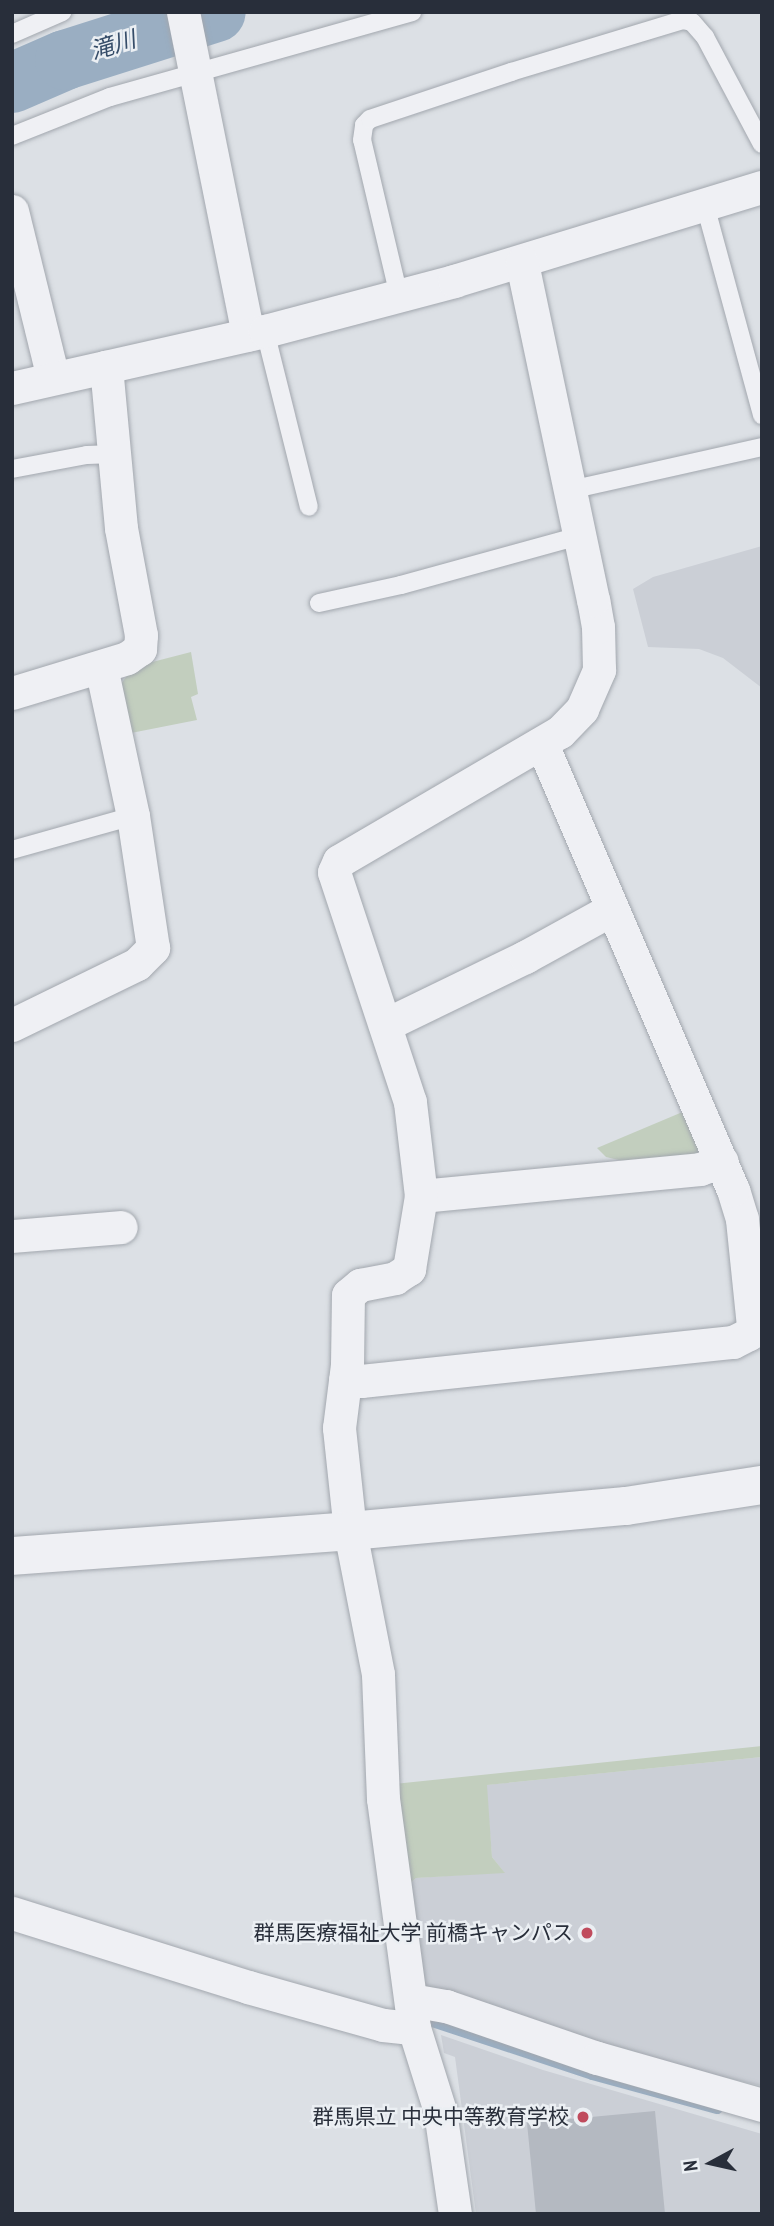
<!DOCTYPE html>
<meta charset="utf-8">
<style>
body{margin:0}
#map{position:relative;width:774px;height:2226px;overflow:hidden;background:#dce0e5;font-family:"PT Sans Narrow","Noto Sans JP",sans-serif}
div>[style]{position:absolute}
.built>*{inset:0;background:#cbcfd6}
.green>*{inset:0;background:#c2cebe}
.stream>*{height:10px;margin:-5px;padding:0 5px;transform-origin:5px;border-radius:5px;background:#9aaec2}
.river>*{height:60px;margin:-30px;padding:0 30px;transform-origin:30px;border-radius:30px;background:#9aaec2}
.building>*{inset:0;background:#b4b9c1}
.roads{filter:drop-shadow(0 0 2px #a2a7ae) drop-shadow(0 0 2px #a2a7ae)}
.service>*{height:18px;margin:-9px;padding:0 9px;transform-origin:9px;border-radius:9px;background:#eff0f4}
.minor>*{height:33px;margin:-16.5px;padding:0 16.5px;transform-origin:16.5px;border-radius:16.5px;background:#eff0f4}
.tertiary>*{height:38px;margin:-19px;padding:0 19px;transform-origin:19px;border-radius:19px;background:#eff0f4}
.dots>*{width:19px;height:19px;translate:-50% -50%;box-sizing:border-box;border:4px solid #ebeff3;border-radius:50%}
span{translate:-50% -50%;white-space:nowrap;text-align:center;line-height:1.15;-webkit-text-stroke:5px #ebeff3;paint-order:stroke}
.poi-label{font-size:21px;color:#282e3a}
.right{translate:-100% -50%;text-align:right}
.water-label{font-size:23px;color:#364d69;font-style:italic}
.frame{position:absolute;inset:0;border:14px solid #282e3a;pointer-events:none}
.north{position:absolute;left:676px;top:2128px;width:70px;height:70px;-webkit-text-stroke:5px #ebeff3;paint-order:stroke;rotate:262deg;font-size:19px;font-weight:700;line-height:28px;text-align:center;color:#282e3a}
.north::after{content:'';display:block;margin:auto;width:24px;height:32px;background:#282e3a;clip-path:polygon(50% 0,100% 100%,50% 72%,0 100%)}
</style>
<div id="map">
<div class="built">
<i style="clip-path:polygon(762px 546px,762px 688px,723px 658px,699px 649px,648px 647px,633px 589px,653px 577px)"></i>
<i style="clip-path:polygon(762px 1757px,762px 2086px,645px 2059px,427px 1988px,419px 1978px,406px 1887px,416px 1878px,504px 1872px,492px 1857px,486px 1785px)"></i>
<i style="clip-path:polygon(441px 2035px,543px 2070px,762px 2134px,762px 2214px,476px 2214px,455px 2057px,444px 2053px)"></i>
</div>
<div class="green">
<i style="clip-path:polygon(191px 652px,198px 694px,191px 697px,197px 720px,131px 733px,121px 684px,133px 667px)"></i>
<i style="clip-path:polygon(692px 1108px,704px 1141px,697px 1155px,623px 1161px,606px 1157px,597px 1148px)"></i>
<i style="clip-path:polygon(762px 1746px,762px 1757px,487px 1785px,492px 1857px,505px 1873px,416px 1878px,406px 1887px,394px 1784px)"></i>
</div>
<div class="stream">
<i style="left:417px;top:2017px;width:184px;rotate:18.3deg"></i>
<i style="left:592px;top:2075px;width:130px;rotate:15.2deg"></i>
</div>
<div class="river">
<i style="left:12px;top:83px;width:58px;rotate:-23.5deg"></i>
<i style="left:65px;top:60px;width:158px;rotate:-17.6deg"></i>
</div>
<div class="building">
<i style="clip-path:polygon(655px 2111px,665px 2214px,536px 2214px,527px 2123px)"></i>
</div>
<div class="roads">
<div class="service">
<i style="left:12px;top:34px;width:55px;rotate:-23.7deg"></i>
<i style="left:12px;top:136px;width:105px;rotate:-21.7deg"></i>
<i style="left:110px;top:97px;width:314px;rotate:-15.7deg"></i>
<i style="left:705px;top:205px;width:218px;rotate:74.8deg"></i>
<i style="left:399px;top:296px;width:160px;rotate:-103.3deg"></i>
<i style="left:362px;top:140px;width:15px;rotate:-82deg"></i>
<i style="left:364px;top:125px;width:8px;rotate:-45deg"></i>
<i style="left:370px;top:119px;width:149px;rotate:-18.4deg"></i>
<i style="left:511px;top:72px;width:180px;rotate:-16.8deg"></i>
<i style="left:683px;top:20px;width:9px;rotate:13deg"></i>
<i style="left:692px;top:22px;width:20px;rotate:49deg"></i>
<i style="left:705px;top:37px;width:121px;rotate:62deg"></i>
<i style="left:265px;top:331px;width:181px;rotate:76deg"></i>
<i style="left:12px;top:469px;width:76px;rotate:-10.6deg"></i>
<i style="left:87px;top:455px;width:27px;rotate:-2deg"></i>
<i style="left:570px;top:490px;width:197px;rotate:-12.6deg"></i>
<i style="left:319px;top:603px;width:84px;rotate:-12.4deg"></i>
<i style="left:401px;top:585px;width:185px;rotate:-15.4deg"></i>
<i style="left:12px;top:850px;width:126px;rotate:-15.7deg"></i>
</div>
<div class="minor">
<i style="left:183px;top:12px;width:329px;rotate:78.6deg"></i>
<i style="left:12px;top:211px;width:172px;rotate:76.2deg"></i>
<i style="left:12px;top:388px;width:259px;rotate:-12.7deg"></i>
<i style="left:265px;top:331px;width:196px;rotate:-14.8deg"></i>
<i style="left:454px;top:281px;width:322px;rotate:-17deg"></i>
<i style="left:12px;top:693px;width:120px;rotate:-16.9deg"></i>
<i style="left:127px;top:658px;width:16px;rotate:-35deg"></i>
<i style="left:140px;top:649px;width:14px;rotate:-86deg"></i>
<i style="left:141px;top:635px;width:109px;rotate:-100.6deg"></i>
<i style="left:121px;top:528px;width:162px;rotate:-95.3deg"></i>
<i style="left:12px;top:1025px;width:139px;rotate:-26deg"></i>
<i style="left:137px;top:964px;width:23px;rotate:-45deg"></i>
<i style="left:153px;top:948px;width:134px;rotate:-98.6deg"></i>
<i style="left:133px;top:816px;width:152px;rotate:-102.1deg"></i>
<i style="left:385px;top:1025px;width:156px;rotate:-25.9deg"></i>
<i style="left:525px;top:957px;width:99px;rotate:-28.9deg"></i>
<i style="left:421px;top:1196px;width:280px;rotate:-5.5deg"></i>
<i style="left:700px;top:1169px;width:23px;rotate:-20deg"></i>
<i style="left:12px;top:1236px;width:109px;rotate:-4.7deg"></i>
<i style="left:345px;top:1380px;width:16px;rotate:4deg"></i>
<i style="left:361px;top:1381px;width:374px;rotate:-6deg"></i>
<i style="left:733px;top:1342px;width:18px;rotate:-27deg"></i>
<i style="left:749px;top:1334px;width:9px;rotate:-63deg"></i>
<i style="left:753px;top:1326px;width:108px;rotate:-95.9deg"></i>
<i style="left:742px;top:1219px;width:30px;rotate:-107deg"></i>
<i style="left:733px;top:1190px;width:486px;rotate:-113.2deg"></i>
<i style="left:12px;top:1913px;width:247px;rotate:17.4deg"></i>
<i style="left:248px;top:1987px;width:140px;rotate:15.7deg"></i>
<i style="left:383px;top:2025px;width:31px;rotate:6deg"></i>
<i style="left:411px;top:2000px;width:36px;rotate:10deg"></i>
<i style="left:446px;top:2006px;width:160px;rotate:19deg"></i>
<i style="left:597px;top:2058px;width:172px;rotate:15.9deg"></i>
<i style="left:455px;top:2214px;width:104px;rotate:-98.3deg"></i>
<i style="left:440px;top:2111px;width:87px;rotate:-107.4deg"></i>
<i style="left:414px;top:2028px;width:231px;rotate:-97.7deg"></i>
<i style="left:383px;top:1799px;width:125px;rotate:-92.3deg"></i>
<i style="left:378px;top:1674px;width:146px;rotate:-101.1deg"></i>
<i style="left:350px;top:1531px;width:104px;rotate:-96.1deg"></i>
<i style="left:339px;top:1428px;width:64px;rotate:-82.8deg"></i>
<i style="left:347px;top:1365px;width:70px;rotate:-89.2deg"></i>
<i style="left:348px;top:1295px;width:16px;rotate:-40deg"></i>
<i style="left:360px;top:1285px;width:36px;rotate:-11deg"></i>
<i style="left:395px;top:1278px;width:17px;rotate:-33deg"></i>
<i style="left:409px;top:1269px;width:74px;rotate:-80.7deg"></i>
<i style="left:421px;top:1196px;width:95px;rotate:-96.7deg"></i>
<i style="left:410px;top:1102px;width:242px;rotate:-108.3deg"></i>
<i style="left:334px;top:872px;width:12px;rotate:-66deg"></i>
<i style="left:339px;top:861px;width:256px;rotate:-30.3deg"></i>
<i style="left:560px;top:732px;width:32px;rotate:-46deg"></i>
<i style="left:582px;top:709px;width:43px;rotate:-66.4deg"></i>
<i style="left:599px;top:670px;width:43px;rotate:-91.3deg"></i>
<i style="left:598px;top:627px;width:27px;rotate:-100deg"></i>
<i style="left:593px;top:600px;width:345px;rotate:-101.9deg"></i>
</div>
<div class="tertiary">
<i style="left:12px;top:1556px;width:339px;rotate:-4.2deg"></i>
<i style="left:350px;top:1531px;width:277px;rotate:-5.2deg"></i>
<i style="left:626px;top:1506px;width:138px;rotate:-8.8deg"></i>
</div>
</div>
<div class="dots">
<i style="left:587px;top:1933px;background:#c04b5d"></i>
<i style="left:583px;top:2117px;background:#c04b5d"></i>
</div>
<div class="poi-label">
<span class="right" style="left:573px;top:1933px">群馬医療福祉大学 前橋キャンパス</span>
<span class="right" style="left:569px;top:2117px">群馬県立 中央中等教育学校</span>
</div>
<div class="water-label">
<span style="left:113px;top:45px;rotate:-17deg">滝川</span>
</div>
<div class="frame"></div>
<div class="north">N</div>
</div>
